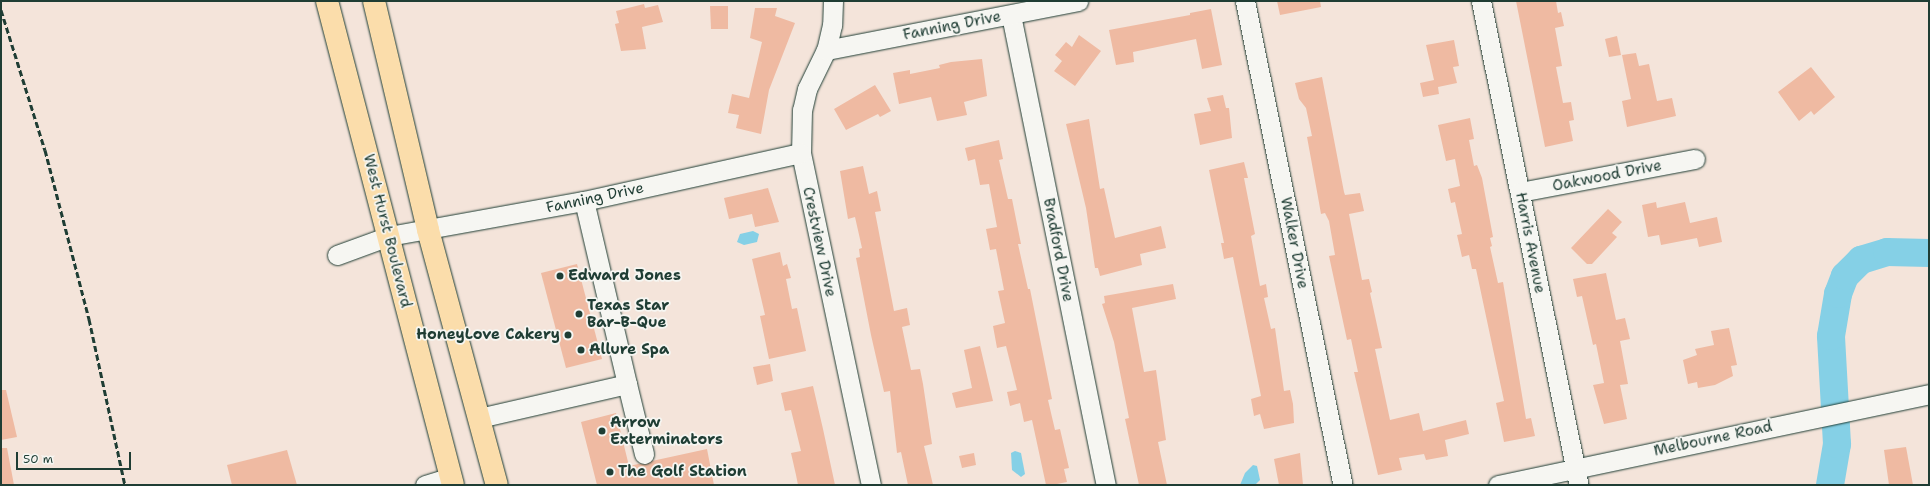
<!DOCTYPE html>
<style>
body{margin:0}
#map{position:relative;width:1930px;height:486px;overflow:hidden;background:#f4e4da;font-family:"Shantell Sans",sans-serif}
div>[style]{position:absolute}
.water>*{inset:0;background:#85d0e6}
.river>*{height:28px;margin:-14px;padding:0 14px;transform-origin:14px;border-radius:14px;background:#85d0e6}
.building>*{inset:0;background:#efbaa2}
.roads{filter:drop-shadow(0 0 1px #1f3d34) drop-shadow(0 0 1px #1f3d34)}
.minor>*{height:19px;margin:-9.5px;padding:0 9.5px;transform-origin:9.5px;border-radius:9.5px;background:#f6f6f2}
.major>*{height:22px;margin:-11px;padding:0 11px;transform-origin:11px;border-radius:11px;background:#fbddab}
.rail>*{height:3px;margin-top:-1.5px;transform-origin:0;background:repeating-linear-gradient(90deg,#1f3d34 0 6px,transparent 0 9px)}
.dots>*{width:11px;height:11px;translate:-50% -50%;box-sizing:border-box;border:2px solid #f6f6f2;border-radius:50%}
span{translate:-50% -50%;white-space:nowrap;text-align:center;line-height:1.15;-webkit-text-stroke:3.5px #f6f6f2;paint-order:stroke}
.street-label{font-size:15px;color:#1f3d34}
.poi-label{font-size:15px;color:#1f3d34;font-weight:700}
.left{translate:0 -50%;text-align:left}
.right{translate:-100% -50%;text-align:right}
.frame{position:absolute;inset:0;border:2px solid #1f3d34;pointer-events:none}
.scale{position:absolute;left:16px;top:452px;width:115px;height:18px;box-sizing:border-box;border:2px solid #1f3d34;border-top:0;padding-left:5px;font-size:12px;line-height:14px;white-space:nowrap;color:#1f3d34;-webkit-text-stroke:3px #f6f6f2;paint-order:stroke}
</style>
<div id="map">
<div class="water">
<i style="clip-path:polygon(753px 231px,759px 234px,757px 242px,744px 245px,737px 242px,740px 234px)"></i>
<i style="clip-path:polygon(1015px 451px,1021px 453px,1025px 474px,1021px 477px,1012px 470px,1011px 453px)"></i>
<i style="clip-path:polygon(1253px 465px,1257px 466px,1260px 480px,1255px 485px,1240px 485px,1245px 473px)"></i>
</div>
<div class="river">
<i style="left:1830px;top:485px;width:42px;rotate:-80.3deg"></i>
<i style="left:1837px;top:444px;width:108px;rotate:-93.2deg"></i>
<i style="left:1831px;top:336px;width:43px;rotate:-80.5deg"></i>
<i style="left:1838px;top:294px;width:19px;rotate:-69deg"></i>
<i style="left:1845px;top:276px;width:23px;rotate:-45deg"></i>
<i style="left:1861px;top:260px;width:27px;rotate:-17deg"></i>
<i style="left:1887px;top:252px;width:42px;rotate:1.4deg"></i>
</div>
<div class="building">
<i style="clip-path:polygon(1277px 1px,1320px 1px,1321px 7px,1280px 15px)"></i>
<i style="clip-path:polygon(1516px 1px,1556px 1px,1558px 13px,1561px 12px,1564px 26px,1555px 28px,1562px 66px,1556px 67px,1563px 103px,1571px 102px,1574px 120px,1569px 121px,1573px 141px,1545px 147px)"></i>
<i style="clip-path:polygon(644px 4px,645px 8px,658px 5px,663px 22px,642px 27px,646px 49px,621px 51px,615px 24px,619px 23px,616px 11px)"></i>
<i style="clip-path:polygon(710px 6px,728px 6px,728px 29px,711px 29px)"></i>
<i style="clip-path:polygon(755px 8px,777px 8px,775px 16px,795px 23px,769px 90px,761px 134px,736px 128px,739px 115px,728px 113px,732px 94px,749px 98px,762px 42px,750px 38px)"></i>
<i style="clip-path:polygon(1211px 9px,1222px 65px,1202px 69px,1196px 39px,1133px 52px,1134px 62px,1116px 65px,1109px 30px,1190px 15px,1190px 13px)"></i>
<i style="clip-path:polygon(1079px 35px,1101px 51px,1075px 86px,1054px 71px,1062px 61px,1055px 55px,1066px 42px,1072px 47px)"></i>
<i style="clip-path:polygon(1617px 36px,1621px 55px,1609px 57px,1605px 39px)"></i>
<i style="clip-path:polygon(1454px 40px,1459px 66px,1453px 67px,1457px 83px,1438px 87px,1439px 94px,1423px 97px,1420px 83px,1434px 80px,1426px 45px)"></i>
<i style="clip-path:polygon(1636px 53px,1639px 66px,1649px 64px,1657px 101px,1672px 98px,1676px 116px,1627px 127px,1622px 101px,1631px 99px,1622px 55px)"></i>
<i style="clip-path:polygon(982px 59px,987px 96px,964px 102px,967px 115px,937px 121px,931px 97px,899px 104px,893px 73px,910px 70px,910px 74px,940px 68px,939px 65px,951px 62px)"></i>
<i style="clip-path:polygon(1811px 67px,1835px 97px,1814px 115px,1811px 111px,1799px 121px,1778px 92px)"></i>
<i style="clip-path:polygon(1322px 77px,1344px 192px,1345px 195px,1360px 193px,1364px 211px,1349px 214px,1362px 280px,1369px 279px,1372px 292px,1370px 293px,1382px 348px,1375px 349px,1390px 420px,1419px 413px,1423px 431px,1466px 420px,1469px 434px,1445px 440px,1448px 456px,1426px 460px,1424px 454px,1399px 458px,1402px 470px,1378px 475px,1354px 372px,1358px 372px,1351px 339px,1347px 340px,1329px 256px,1335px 255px,1329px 221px,1325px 213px,1321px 214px,1318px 197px,1307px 137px,1312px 136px,1306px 108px,1299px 99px,1295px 83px)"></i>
<i style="clip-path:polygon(875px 85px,891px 111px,880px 117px,878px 114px,846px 130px,834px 109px)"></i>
<i style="clip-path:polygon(1223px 95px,1226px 108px,1229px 108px,1232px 138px,1200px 145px,1194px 114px,1211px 111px,1207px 98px)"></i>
<i style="clip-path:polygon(1470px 118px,1474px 139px,1469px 140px,1474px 166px,1477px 165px,1482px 178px,1493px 237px,1490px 238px,1492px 246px,1490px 247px,1498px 283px,1503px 282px,1526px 419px,1531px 418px,1535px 436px,1504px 442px,1496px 403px,1504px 401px,1476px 269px,1472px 269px,1469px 255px,1462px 257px,1457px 235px,1462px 234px,1455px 202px,1451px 203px,1448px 189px,1460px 186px,1455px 159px,1446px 161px,1438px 125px)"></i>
<i style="clip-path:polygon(1089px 119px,1100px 189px,1104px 188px,1115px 238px,1161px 226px,1166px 248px,1140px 254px,1142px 265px,1100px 276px,1098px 268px,1095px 268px,1086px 208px,1066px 124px)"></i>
<i style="clip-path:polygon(999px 140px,1003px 159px,999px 160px,1008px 199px,1012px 199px,1021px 244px,1018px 244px,1028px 289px,1030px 289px,1052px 399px,1048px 400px,1055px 430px,1060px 429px,1069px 468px,1064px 469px,1067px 482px,1052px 485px,1046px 485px,1032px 420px,1024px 422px,1020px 403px,1010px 406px,1007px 392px,1017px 390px,1006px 346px,997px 348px,993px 326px,1005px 323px,998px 291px,1004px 290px,996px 249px,990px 250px,986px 229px,997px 227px,989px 184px,980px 185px,975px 159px,968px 161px,965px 148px)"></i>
<i style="clip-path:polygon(1244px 162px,1248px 178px,1244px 178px,1255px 234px,1251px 236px,1260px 286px,1266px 284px,1268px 297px,1264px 298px,1271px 329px,1275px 328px,1284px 391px,1290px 390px,1293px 404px,1294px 423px,1264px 429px,1260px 414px,1254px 416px,1251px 399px,1261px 396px,1233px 257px,1224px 259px,1221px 243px,1224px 243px,1209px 170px)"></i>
<i style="clip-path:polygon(863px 166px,869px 194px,877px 191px,881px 211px,875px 212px,894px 311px,907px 308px,910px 325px,902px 327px,911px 370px,920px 369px,923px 384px,932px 444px,924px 446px,933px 485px,908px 485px,901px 452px,897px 453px,890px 391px,884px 392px,871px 335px,856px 258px,860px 257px,859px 249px,862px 248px,855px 217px,848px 219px,840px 171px)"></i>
<i style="clip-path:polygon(768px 188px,779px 222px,755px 227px,752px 214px,729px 219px,724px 198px)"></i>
<i style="clip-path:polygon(1656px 202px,1657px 208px,1685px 202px,1690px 223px,1717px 217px,1722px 242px,1699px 247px,1697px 238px,1661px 245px,1659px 235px,1648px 237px,1642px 205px)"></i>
<i style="clip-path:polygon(1608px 209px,1622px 222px,1612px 233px,1617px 237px,1592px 264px,1587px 264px,1571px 248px)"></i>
<i style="clip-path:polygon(780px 252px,783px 266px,787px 264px,791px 278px,786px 279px,792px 309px,797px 308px,806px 351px,769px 359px,760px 316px,765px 315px,752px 259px)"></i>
<i style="clip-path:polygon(577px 264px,602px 359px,566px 368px,541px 273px)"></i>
<i style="clip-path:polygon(1606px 273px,1616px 320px,1625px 318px,1630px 339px,1620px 341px,1628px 384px,1620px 385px,1627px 419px,1604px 424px,1593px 385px,1604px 383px,1596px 344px,1593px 345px,1582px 296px,1577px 297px,1573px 279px)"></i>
<i style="clip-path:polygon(1173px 284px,1176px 299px,1132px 308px,1144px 372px,1156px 370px,1166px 440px,1158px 442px,1167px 485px,1139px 485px,1125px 419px,1129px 418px,1114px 342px,1102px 304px,1105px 303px,1104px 296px)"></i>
<i style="clip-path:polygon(1729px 328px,1737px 365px,1731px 366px,1733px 376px,1715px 385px,1698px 388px,1697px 382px,1688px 384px,1683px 360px,1697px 355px,1695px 349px,1714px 345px,1711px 331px)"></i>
<i style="clip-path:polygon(980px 346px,993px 401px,956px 408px,952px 393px,972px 388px,964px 350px)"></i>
<i style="clip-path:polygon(770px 364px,773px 381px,757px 385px,753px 367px)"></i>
<i style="clip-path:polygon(813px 386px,823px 429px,835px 485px,798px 485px,796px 475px,791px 453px,801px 451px,791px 410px,785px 411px,781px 393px)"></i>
<i style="clip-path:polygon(1px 390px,6px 390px,17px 437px,1px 440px)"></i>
<i style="clip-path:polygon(616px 413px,629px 466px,707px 449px,714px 485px,597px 485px,581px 422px)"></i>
<i style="clip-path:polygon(1906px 447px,1913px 485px,1889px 485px,1884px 450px)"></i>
<i style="clip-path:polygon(1px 448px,7px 448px,14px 485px,1px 485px)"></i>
<i style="clip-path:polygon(287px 450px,297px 485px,232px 485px,227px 465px)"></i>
<i style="clip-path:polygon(974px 453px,976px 465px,962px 468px,959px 456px)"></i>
<i style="clip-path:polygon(1300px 453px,1303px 485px,1279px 485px,1274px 459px)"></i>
</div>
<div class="roads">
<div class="minor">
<i style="left:833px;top:1px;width:24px;rotate:92deg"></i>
<i style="left:832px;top:25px;width:26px;rotate:103deg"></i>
<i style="left:826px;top:50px;width:43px;rotate:116deg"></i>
<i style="left:807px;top:89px;width:22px;rotate:103deg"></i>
<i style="left:802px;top:110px;width:43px;rotate:91.3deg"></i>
<i style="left:801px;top:153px;width:339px;rotate:78.1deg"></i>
<i style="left:1245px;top:1px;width:494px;rotate:78.6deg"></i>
<i style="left:1481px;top:1px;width:494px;rotate:78.6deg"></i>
<i style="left:1011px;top:15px;width:480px;rotate:78.6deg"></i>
<i style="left:826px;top:50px;width:257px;rotate:-11deg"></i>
<i style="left:1520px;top:192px;width:178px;rotate:-10.7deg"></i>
<i style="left:337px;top:255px;width:55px;rotate:-20.1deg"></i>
<i style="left:389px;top:236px;width:198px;rotate:-10.2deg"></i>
<i style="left:584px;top:201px;width:222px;rotate:-12.5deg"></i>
<i style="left:627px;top:384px;width:72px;rotate:76.3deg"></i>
<i style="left:479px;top:418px;width:152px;rotate:-12.9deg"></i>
<i style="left:627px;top:384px;width:188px;rotate:-103.2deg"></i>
<i style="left:425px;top:485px;width:27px;rotate:-17deg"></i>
<i style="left:1498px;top:485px;width:441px;rotate:-11.9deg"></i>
</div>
<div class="major">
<i style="left:327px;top:1px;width:500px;rotate:75.41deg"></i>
<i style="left:374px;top:1px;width:235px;rotate:76.7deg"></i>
<i style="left:428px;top:230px;width:264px;rotate:74.9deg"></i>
</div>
</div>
<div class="rail">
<i style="left:1px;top:10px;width:147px;rotate:72.6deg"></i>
<i style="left:45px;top:150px;width:175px;rotate:75.4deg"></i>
<i style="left:89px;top:319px;width:170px;rotate:77.8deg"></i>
</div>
<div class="dots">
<i style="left:560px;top:276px;background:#1f3d34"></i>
<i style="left:579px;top:314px;background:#1f3d34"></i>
<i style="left:568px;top:335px;background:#1f3d34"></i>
<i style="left:581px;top:350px;background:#1f3d34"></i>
<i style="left:602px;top:431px;background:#1f3d34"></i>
<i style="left:610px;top:472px;background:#1f3d34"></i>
</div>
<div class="street-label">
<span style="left:952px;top:26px;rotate:-11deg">Fanning Drive</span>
<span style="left:1607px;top:176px;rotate:-11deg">Oakwood Drive</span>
<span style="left:595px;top:198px;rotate:-12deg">Fanning Drive</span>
<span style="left:387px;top:231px;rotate:76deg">West Hurst Boulevard</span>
<span style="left:819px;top:242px;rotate:78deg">Crestview Drive</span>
<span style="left:1294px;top:243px;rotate:79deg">Walker Drive</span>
<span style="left:1530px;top:243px;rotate:79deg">Harris Avenue</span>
<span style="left:1058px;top:250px;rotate:79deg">Bradford Drive</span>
<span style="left:1713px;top:439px;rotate:-12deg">Melbourne Road</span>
</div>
<div class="poi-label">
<span class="left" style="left:568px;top:276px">Edward Jones</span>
<span class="left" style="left:587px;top:314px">Texas Star<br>Bar-B-Que</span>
<span class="right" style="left:560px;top:335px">HoneyLove Cakery</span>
<span class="left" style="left:589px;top:350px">Allure Spa</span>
<span class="left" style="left:610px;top:431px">Arrow<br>Exterminators</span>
<span class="left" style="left:618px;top:472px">The Golf Station</span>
</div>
<div class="frame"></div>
<div class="scale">50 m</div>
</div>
